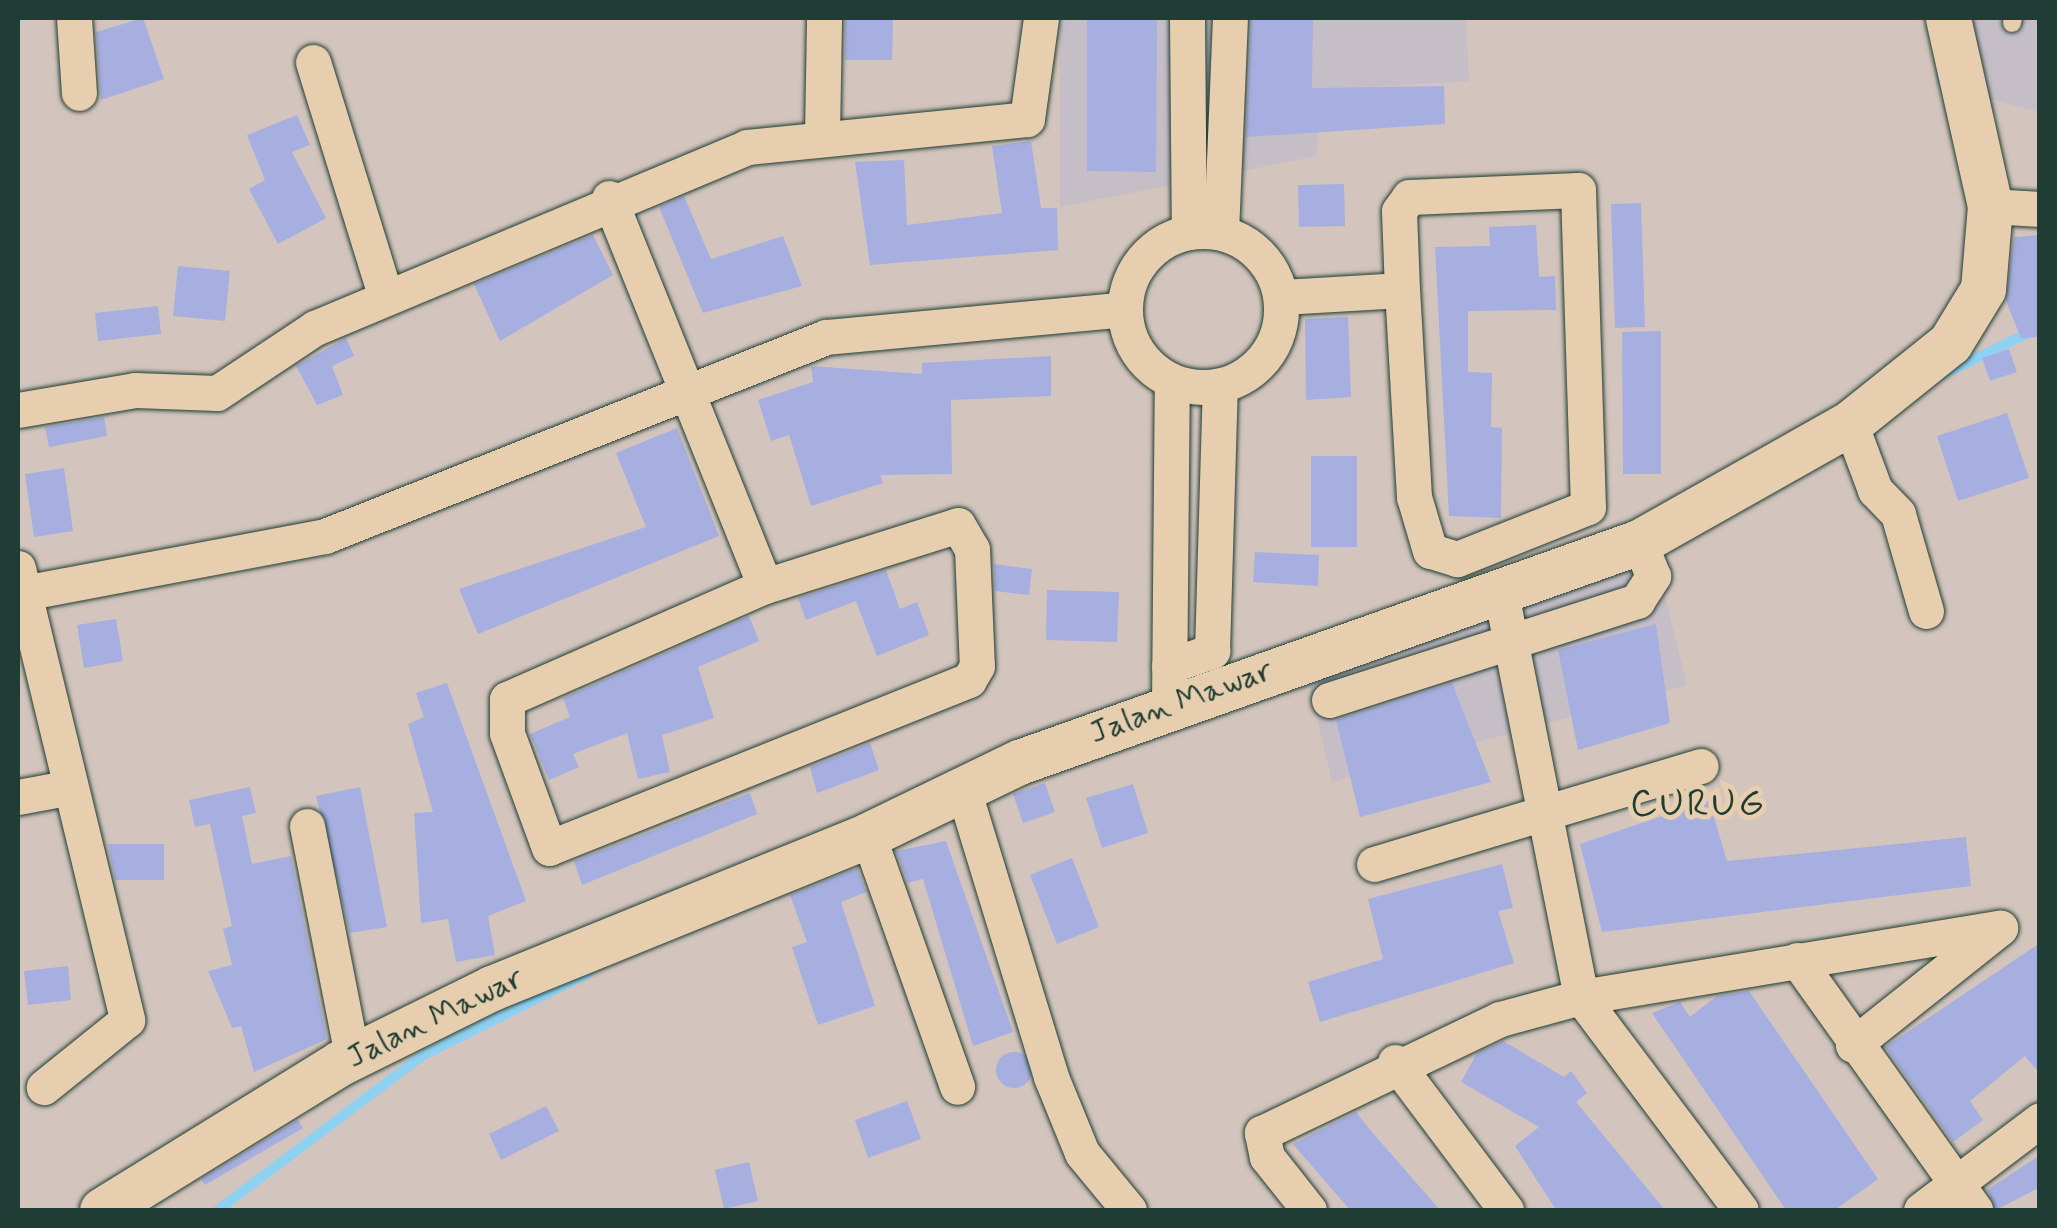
<!DOCTYPE html>
<style>
body{margin:0}
#map{position:relative;width:2057px;height:1228px;overflow:hidden;background:#d3c5bd;font-family:Mynerve,sans-serif}
div>[style]{position:absolute}
.built>*{inset:0;background:#c6bec7}
.stream>*{height:10px;margin:-5px;padding:0 5px;transform-origin:5px;border-radius:5px;background:#8fd1f1}
.building>*{inset:0;background:#a6afdf}
.round{border-radius:50%}
.roads{filter:drop-shadow(0 0 2px #1f3d34) drop-shadow(0 0 2px #1f3d34)}
.service>*{height:18px;margin:-9px;padding:0 9px;transform-origin:9px;border-radius:9px;background:#e6ceae}
.minor>*{height:35px;margin:-17.5px;padding:0 17.5px;transform-origin:17.5px;border-radius:17.5px;background:#e6ceae}
.minor>.ring{margin:-17.5px;padding:0;box-sizing:content-box;background:none;border:35px solid #e6ceae;border-radius:50%}
.tertiary>*{height:45px;margin:-22.5px;padding:0 22.5px;transform-origin:22.5px;border-radius:22.5px;background:#e6ceae}
span{translate:-50% -50%;white-space:nowrap;text-align:center;line-height:1.15;-webkit-text-stroke:10px #e6ceae;paint-order:stroke}
.street-label{font-size:32px;color:#1f3d34}
.quarter-label{font-size:38px;color:#1f3d34;letter-spacing:2.5px}
.frame{position:absolute;inset:0;border:20px solid #1f3d34;pointer-events:none}
</style>
<div id="map">
<div class="built">
<i style="clip-path:polygon(1060px 18px,1466px 18px,1469px 81px,1320px 90px,1317px 156px,1060px 207px)"></i>
<i style="clip-path:polygon(1929px 18px,2039px 18px,2039px 112px,1936px 85px)"></i>
<i style="clip-path:polygon(1655px 558px,1687px 685px,1332px 782px,1304px 662px)"></i>
</div>
<div class="stream">
<i style="left:1942px;top:375px;width:98px;rotate:-26deg"></i>
<i style="left:218px;top:1210px;width:253px;rotate:-37.1deg"></i>
<i style="left:420px;top:1057px;width:190px;rotate:-26.6deg"></i>
</div>
<div class="building">
<i style="clip-path:polygon(143px 18px,164px 79px,101px 100px,96px 32px)"></i>
<i style="clip-path:polygon(845px 18px,893px 18px,892px 60px,845px 60px)"></i>
<i style="clip-path:polygon(1087px 18px,1157px 18px,1156px 172px,1087px 171px)"></i>
<i style="clip-path:polygon(1251px 18px,1313px 18px,1312px 88px,1444px 86px,1445px 124px,1246px 137px)"></i>
<i style="clip-path:polygon(297px 115px,310px 145px,292px 152px,326px 218px,278px 244px,249px 189px,265px 180px,247px 135px)"></i>
<i style="clip-path:polygon(1031px 141px,1041px 208px,1057px 208px,1058px 250px,870px 265px,855px 162px,904px 160px,907px 225px,1002px 213px,992px 146px)"></i>
<i style="clip-path:polygon(1344px 184px,1345px 226px,1299px 227px,1298px 185px)"></i>
<i style="clip-path:polygon(684px 196px,711px 259px,783px 236px,802px 286px,703px 313px,659px 207px)"></i>
<i style="clip-path:polygon(1641px 203px,1645px 327px,1615px 328px,1611px 204px)"></i>
<i style="clip-path:polygon(1536px 225px,1539px 277px,1555px 276px,1556px 310px,1468px 311px,1468px 372px,1492px 373px,1491px 427px,1502px 428px,1501px 518px,1449px 516px,1435px 247px,1490px 246px,1489px 227px)"></i>
<i style="clip-path:polygon(593px 235px,613px 275px,500px 341px,474px 284px)"></i>
<i style="clip-path:polygon(2040px 235px,2040px 337px,2021px 338px,2006px 301px,2014px 237px)"></i>
<i style="clip-path:polygon(178px 266px,230px 271px,225px 321px,173px 316px)"></i>
<i style="clip-path:polygon(158px 306px,161px 334px,98px 341px,95px 313px)"></i>
<i style="clip-path:polygon(1348px 317px,1351px 397px,1306px 400px,1305px 319px)"></i>
<i style="clip-path:polygon(1661px 331px,1661px 474px,1623px 474px,1622px 332px)"></i>
<i style="clip-path:polygon(346px 338px,354px 356px,332px 366px,343px 395px,317px 405px,296px 366px)"></i>
<i style="clip-path:polygon(2009px 349px,2017px 372px,1990px 381px,1982px 358px)"></i>
<i style="clip-path:polygon(1051px 356px,1051px 396px,951px 400px,952px 474px,880px 475px,883px 483px,811px 506px,789px 435px,771px 441px,758px 400px,813px 382px,811px 366px,922px 374px,922px 363px)"></i>
<i style="clip-path:polygon(2007px 413px,2029px 478px,1958px 501px,1937px 436px)"></i>
<i style="clip-path:polygon(104px 417px,107px 436px,49px 447px,45px 427px)"></i>
<i style="clip-path:polygon(677px 428px,719px 536px,478px 634px,459px 589px,646px 527px,616px 453px)"></i>
<i style="clip-path:polygon(1311px 456px,1357px 456px,1357px 547px,1311px 547px)"></i>
<i style="clip-path:polygon(64px 468px,73px 531px,34px 537px,25px 474px)"></i>
<i style="clip-path:polygon(1255px 552px,1319px 555px,1318px 586px,1253px 582px)"></i>
<i style="clip-path:polygon(994px 564px,1032px 569px,1029px 595px,995px 591px)"></i>
<i style="clip-path:polygon(886px 570px,900px 609px,917px 602px,929px 635px,877px 656px,856px 601px,806px 620px,798px 598px)"></i>
<i style="clip-path:polygon(1047px 590px,1119px 592px,1117px 642px,1046px 640px)"></i>
<i style="clip-path:polygon(749px 616px,759px 641px,698px 667px,714px 718px,662px 735px,670px 772px,638px 779px,627px 733px,573px 754px,579px 767px,549px 780px,530px 734px,570px 717px,563px 698px)"></i>
<i style="clip-path:polygon(116px 619px,123px 661px,84px 668px,77px 625px)"></i>
<i style="clip-path:polygon(1656px 624px,1670px 723px,1578px 750px,1558px 650px)"></i>
<i style="clip-path:polygon(447px 683px,526px 901px,488px 916px,495px 955px,456px 962px,448px 919px,421px 923px,414px 813px,433px 812px,408px 724px,424px 717px,416px 693px)"></i>
<i style="clip-path:polygon(1452px 683px,1491px 782px,1360px 817px,1336px 720px)"></i>
<i style="clip-path:polygon(870px 743px,879px 770px,817px 793px,810px 767px)"></i>
<i style="clip-path:polygon(1045px 783px,1055px 812px,1023px 823px,1013px 794px)"></i>
<i style="clip-path:polygon(1133px 784px,1148px 833px,1102px 848px,1086px 798px)"></i>
<i style="clip-path:polygon(250px 787px,256px 813px,242px 816px,252px 864px,291px 856px,327px 1039px,254px 1072px,241px 1026px,232px 1028px,208px 971px,232px 965px,223px 929px,232px 926px,210px 824px,195px 827px,189px 800px)"></i>
<i style="clip-path:polygon(360px 787px,387px 927px,350px 933px,316px 796px)"></i>
<i style="clip-path:polygon(750px 793px,757px 814px,582px 885px,574px 861px)"></i>
<i style="clip-path:polygon(1709px 800px,1727px 861px,1966px 837px,1971px 886px,1602px 932px,1580px 844px)"></i>
<i style="clip-path:polygon(946px 841px,1013px 1032px,973px 1046px,923px 879px,908px 883px,896px 851px)"></i>
<i style="clip-path:polygon(108px 844px,164px 844px,164px 880px,115px 880px)"></i>
<i style="clip-path:polygon(1072px 858px,1099px 927px,1057px 944px,1030px 875px)"></i>
<i style="clip-path:polygon(1502px 864px,1513px 908px,1498px 911px,1514px 963px,1320px 1022px,1308px 982px,1383px 959px,1368px 899px)"></i>
<i style="clip-path:polygon(857px 868px,866px 892px,841px 902px,875px 1006px,818px 1025px,792px 947px,807px 942px,790px 895px)"></i>
<i style="clip-path:polygon(2040px 943px,2040px 1074px,2025px 1056px,1970px 1101px,1983px 1120px,1953px 1142px,1885px 1047px)"></i>
<i style="clip-path:polygon(68px 966px,71px 1000px,28px 1005px,24px 971px)"></i>
<i style="clip-path:polygon(1749px 991px,1878px 1179px,1835px 1210px,1786px 1210px,1652px 1013px,1680px 1002px,1690px 1017px,1717px 996px)"></i>
<i style="clip-path:polygon(1503px 1041px,1564px 1077px,1571px 1071px,1587px 1093px,1576px 1102px,1665px 1210px,1556px 1210px,1515px 1146px,1539px 1127px,1461px 1082px,1477px 1053px)"></i>
<i class="round" style="left:996px;top:1052px;width:36px;height:36px"></i>
<i style="clip-path:polygon(907px 1101px,921px 1139px,868px 1158px,855px 1120px)"></i>
<i style="clip-path:polygon(546px 1106px,559px 1131px,501px 1160px,489px 1134px)"></i>
<i style="clip-path:polygon(1356px 1112px,1372px 1132px,1440px 1210px,1350px 1210px,1293px 1144px)"></i>
<i style="clip-path:polygon(298px 1120px,303px 1128px,205px 1185px,201px 1179px)"></i>
<i style="clip-path:polygon(2040px 1155px,2040px 1187px,1996px 1210px,1987px 1190px)"></i>
<i style="clip-path:polygon(749px 1162px,758px 1201px,724px 1209px,715px 1170px)"></i>
</div>
<div class="roads">
<div class="service">
<i style="left:2012px;top:23px;width:5px;rotate:-79deg"></i>
</div>
<div class="minor">
<i style="left:74px;top:18px;width:75px;rotate:86.2deg"></i>
<i style="left:1187px;top:18px;width:214px;rotate:89.5deg"></i>
<i style="left:313px;top:62px;width:244px;rotate:72.8deg"></i>
<i style="left:822px;top:135px;width:117px;rotate:-89deg"></i>
<i style="left:609px;top:198px;width:418px;rotate:68.1deg"></i>
<i style="left:765px;top:586px;width:202px;rotate:-17.5deg"></i>
<i style="left:958px;top:525px;width:28px;rotate:60deg"></i>
<i style="left:972px;top:549px;width:117px;rotate:87.6deg"></i>
<i style="left:977px;top:666px;width:16px;rotate:120deg"></i>
<i style="left:969px;top:680px;width:452px;rotate:158.2deg"></i>
<i style="left:549px;top:848px;width:122px;rotate:-110.1deg"></i>
<i style="left:507px;top:733px;width:34px;rotate:-90deg"></i>
<i style="left:507px;top:699px;width:282px;rotate:-23.7deg"></i>
<i style="left:1990px;top:206px;width:50px;rotate:3.4deg"></i>
<i class="ring" style="left:1125px;top:231px;width:121px;height:121px"></i>
<i style="left:1221px;top:232px;width:214px;rotate:-87.6deg"></i>
<i style="left:1282px;top:297px;width:120px;rotate:-3.3deg"></i>
<i style="left:1402px;top:290px;width:79px;rotate:-92.2deg"></i>
<i style="left:1399px;top:211px;width:17px;rotate:-54deg"></i>
<i style="left:1409px;top:197px;width:169px;rotate:-2.4deg"></i>
<i style="left:1578px;top:190px;width:317px;rotate:88.2deg"></i>
<i style="left:1588px;top:507px;width:141px;rotate:158.3deg"></i>
<i style="left:1457px;top:559px;width:28px;rotate:-163deg"></i>
<i style="left:1430px;top:551px;width:56px;rotate:-106.5deg"></i>
<i style="left:1414px;top:497px;width:207px;rotate:-93.3deg"></i>
<i style="left:18px;top:410px;width:119px;rotate:-9.7deg"></i>
<i style="left:135px;top:390px;width:82px;rotate:2.1deg"></i>
<i style="left:217px;top:393px;width:118px;rotate:-33.6deg"></i>
<i style="left:315px;top:328px;width:468px;rotate:-22.7deg"></i>
<i style="left:747px;top:147px;width:281px;rotate:-5.7deg"></i>
<i style="left:1027px;top:119px;width:102px;rotate:-82.1deg"></i>
<i style="left:1850px;top:423px;width:72px;rotate:69.5deg"></i>
<i style="left:1875px;top:490px;width:33px;rotate:46deg"></i>
<i style="left:1898px;top:514px;width:101px;rotate:73.9deg"></i>
<i style="left:18px;top:568px;width:465px;rotate:76.4deg"></i>
<i style="left:127px;top:1020px;width:107px;rotate:141.1deg"></i>
<i style="left:1500px;top:588px;width:417px;rotate:78.8deg"></i>
<i style="left:1581px;top:997px;width:266px;rotate:53.1deg"></i>
<i style="left:18px;top:594px;width:312px;rotate:-10.7deg"></i>
<i style="left:325px;top:536px;width:539px;rotate:-21.66deg"></i>
<i style="left:826px;top:337px;width:300px;rotate:-5.3deg"></i>
<i style="left:1169px;top:666px;width:46px;rotate:-19.2deg"></i>
<i style="left:1212px;top:651px;width:264px;rotate:-88.3deg"></i>
<i style="left:1329px;top:700px;width:324px;rotate:-17.8deg"></i>
<i style="left:1637px;top:601px;width:30px;rotate:-57deg"></i>
<i style="left:1653px;top:576px;width:37px;rotate:-112deg"></i>
<i style="left:1169px;top:705px;width:323px;rotate:-89.5deg"></i>
<i style="left:964px;top:792px;width:298px;rotate:73deg"></i>
<i style="left:1051px;top:1077px;width:82px;rotate:67.8deg"></i>
<i style="left:1082px;top:1153px;width:74px;rotate:50.5deg"></i>
<i style="left:18px;top:797px;width:49px;rotate:-10.6deg"></i>
<i style="left:307px;top:826px;width:234px;rotate:78.9deg"></i>
<i style="left:868px;top:835px;width:267px;rotate:70.5deg"></i>
<i style="left:1374px;top:864px;width:341px;rotate:-16.7deg"></i>
<i style="left:1797px;top:960px;width:307px;rotate:54.5deg"></i>
<i style="left:1395px;top:1062px;width:185px;rotate:53.1deg"></i>
<i style="left:1309px;top:1210px;width:68px;rotate:-128.4deg"></i>
<i style="left:1267px;top:1157px;width:25px;rotate:-102deg"></i>
<i style="left:1262px;top:1133px;width:264px;rotate:-25.6deg"></i>
<i style="left:1500px;top:1019px;width:84px;rotate:-15.2deg"></i>
<i style="left:1581px;top:997px;width:425px;rotate:-9.4deg"></i>
<i style="left:2000px;top:928px;width:188px;rotate:141.5deg"></i>
<i style="left:1921px;top:1210px;width:149px;rotate:-37.1deg"></i>
</div>
<div class="tertiary">
<i style="left:102px;top:1210px;width:280px;rotate:-31.7deg"></i>
<i style="left:340px;top:1063px;width:169px;rotate:-26.3deg"></i>
<i style="left:492px;top:988px;width:406px;rotate:-22.1deg"></i>
<i style="left:868px;top:835px;width:168px;rotate:-25.8deg"></i>
<i style="left:1019px;top:762px;width:658px;rotate:-19.54deg"></i>
<i style="left:1639px;top:542px;width:242px;rotate:-29.4deg"></i>
<i style="left:1850px;top:423px;width:128px;rotate:-38.7deg"></i>
<i style="left:1950px;top:343px;width:63px;rotate:-58.6deg"></i>
<i style="left:1983px;top:289px;width:83px;rotate:-85.2deg"></i>
<i style="left:1990px;top:206px;width:193px;rotate:-102.6deg"></i>
</div>
</div>
<div class="street-label">
<span style="left:1181px;top:702px;rotate:-20deg">Jalan Mawar</span>
<span style="left:435px;top:1018px;rotate:-26deg">Jalan Mawar</span>
</div>
<div class="quarter-label">
<span style="left:1698px;top:805px">CURUG</span>
</div>
<div class="frame"></div>
</div>
